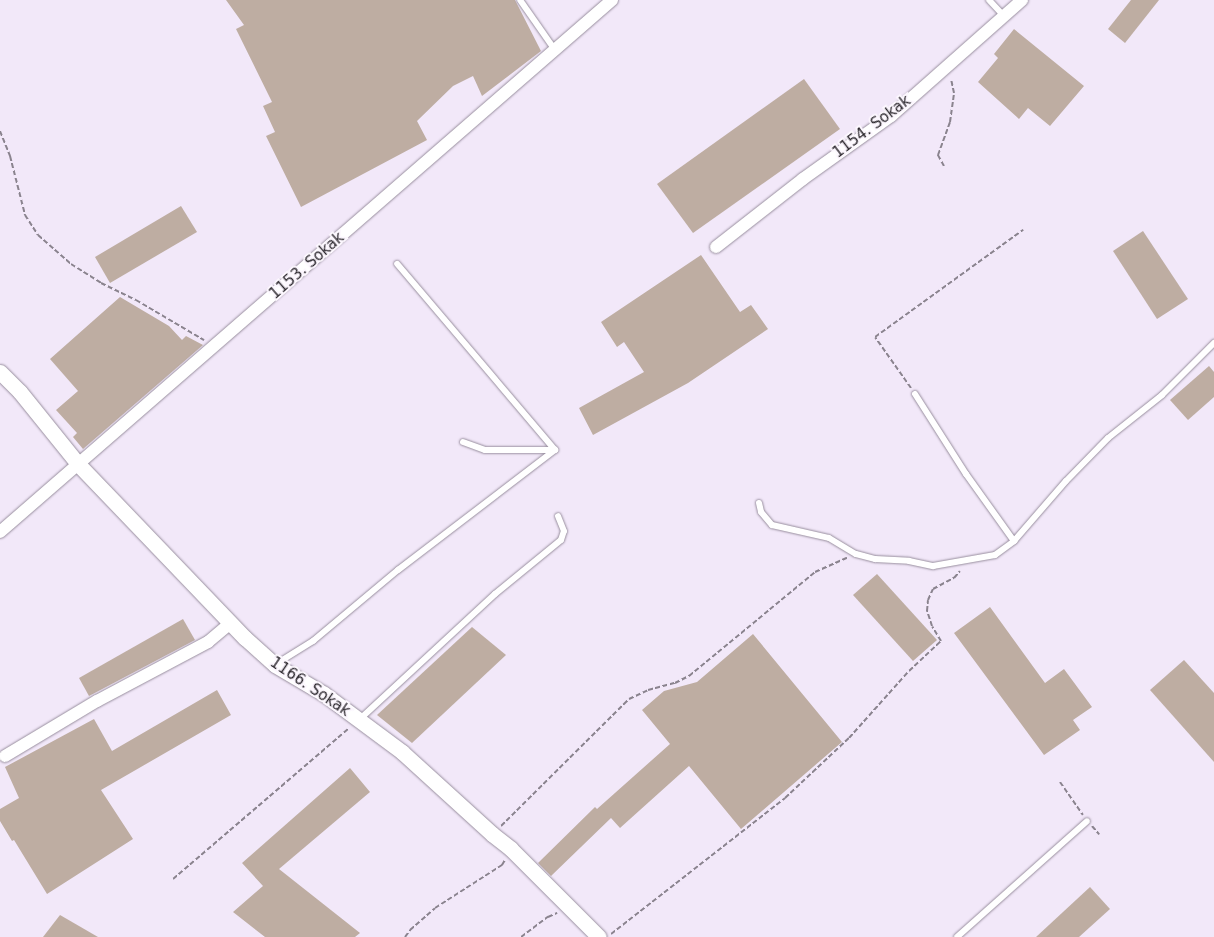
<!DOCTYPE html>
<style>
body{margin:0}
#map{position:relative;width:1214px;height:937px;overflow:hidden;background:#f2e8f9;font-family:"DejaVu Sans",sans-serif}
div>[style]{position:absolute}
.building>*{inset:0;background:#beada2}
.path>*{height:2px;margin-top:-1px;transform-origin:0;background:repeating-linear-gradient(90deg,#8a838e 0 5px,transparent 0 7.5px)}
.roads{filter:drop-shadow(0 0 1px #988e9e) drop-shadow(0 0 1px #988e9e)}
.service>*{height:6px;margin:-3px;padding:0 3px;transform-origin:3px;border-radius:3px;background:#fff}
.minor>*{height:12px;margin:-6px;padding:0 6px;transform-origin:6px;border-radius:6px;background:#fff}
.tertiary>*{height:15px;margin:-7.5px;padding:0 7.5px;transform-origin:7.5px;border-radius:7.5px;background:#fff}
span{translate:-50% -50%;white-space:nowrap;text-align:center;line-height:1.15;-webkit-text-stroke:4px #fcf7fe;paint-order:stroke}
.street-label{font-size:15px;color:#262228}
</style>
<div id="map">
<div class="building">
<i style="clip-path:polygon(226px 0,515px 0,541px 51px,482px 96px,473px 76px,453px 86px,417px 121px,427px 140px,301px 207px,266px 136px,275px 132px,263px 106px,272px 102px,236px 29px,244px 25px)"></i>
<i style="clip-path:polygon(1131px 0,1159px 0,1125px 43px,1108px 29px)"></i>
<i style="clip-path:polygon(1014px 29px,1084px 86px,1050px 126px,1028px 108px,1019px 119px,978px 82px,998px 58px,994px 54px)"></i>
<i style="clip-path:polygon(804px 79px,840px 129px,693px 233px,657px 184px)"></i>
<i style="clip-path:polygon(181px 206px,197px 232px,110px 283px,95px 257px)"></i>
<i style="clip-path:polygon(1143px 231px,1188px 299px,1157px 319px,1113px 251px)"></i>
<i style="clip-path:polygon(701px 255px,740px 312px,751px 305px,768px 329px,688px 383px,593px 435px,579px 408px,644px 372px,624px 342px,617px 347px,601px 322px)"></i>
<i style="clip-path:polygon(120px 297px,169px 326px,182px 340px,186px 336px,203px 345px,83px 449px,73px 437px,77px 433px,56px 410px,78px 391px,50px 359px)"></i>
<i style="clip-path:polygon(1209px 366px,1214px 372px,1214px 397px,1188px 420px,1170px 400px)"></i>
<i style="clip-path:polygon(877px 574px,937px 640px,913px 661px,853px 595px)"></i>
<i style="clip-path:polygon(990px 607px,1045px 683px,1064px 669px,1092px 707px,1073px 720px,1080px 730px,1044px 755px,954px 633px)"></i>
<i style="clip-path:polygon(183px 619px,195px 640px,89px 696px,79px 678px)"></i>
<i style="clip-path:polygon(472px 627px,506px 655px,412px 743px,377px 715px)"></i>
<i style="clip-path:polygon(753px 634px,842px 742px,741px 829px,689px 766px,620px 828px,611px 818px,551px 876px,538px 863px,595px 807px,597px 809px,670px 744px,642px 710px,664px 691px,697px 682px)"></i>
<i style="clip-path:polygon(1184px 660px,1214px 693px,1214px 762px,1150px 690px)"></i>
<i style="clip-path:polygon(217px 690px,231px 715px,101px 790px,133px 839px,47px 894px,14px 840px,12px 841px,0 821px,0 809px,19px 798px,5px 767px,94px 719px,112px 751px)"></i>
<i style="clip-path:polygon(350px 768px,370px 792px,279px 869px,360px 933px,355px 937px,265px 937px,233px 912px,263px 886px,242px 863px)"></i>
<i style="clip-path:polygon(1090px 887px,1110px 909px,1079px 937px,1036px 937px)"></i>
<i style="clip-path:polygon(60px 915px,98px 937px,43px 937px)"></i>
</div>
<div class="path">
<i style="left:0;top:131px;width:27px;rotate:68deg"></i>
<i style="left:10px;top:156px;width:61px;rotate:75.7deg"></i>
<i style="left:25px;top:215px;width:24px;rotate:57deg"></i>
<i style="left:38px;top:235px;width:44px;rotate:41.3deg"></i>
<i style="left:71px;top:264px;width:36px;rotate:32deg"></i>
<i style="left:101px;top:283px;width:39px;rotate:26deg"></i>
<i style="left:136px;top:300px;width:79px;rotate:30.5deg"></i>
<i style="left:944px;top:166px;width:13px;rotate:-119deg"></i>
<i style="left:938px;top:155px;width:35px;rotate:-70deg"></i>
<i style="left:950px;top:122px;width:29px;rotate:-82deg"></i>
<i style="left:954px;top:93px;width:14px;rotate:-102deg"></i>
<i style="left:911px;top:388px;width:62px;rotate:-125.2deg"></i>
<i style="left:875px;top:337px;width:183px;rotate:-35.9deg"></i>
<i style="left:1060px;top:782px;width:40px;rotate:55.1deg"></i>
<i style="left:501px;top:826px;width:180px;rotate:-44.8deg"></i>
<i style="left:629px;top:699px;width:21px;rotate:-25deg"></i>
<i style="left:648px;top:690px;width:28px;rotate:-15deg"></i>
<i style="left:675px;top:683px;width:16px;rotate:-27deg"></i>
<i style="left:689px;top:676px;width:163px;rotate:-39.5deg"></i>
<i style="left:815px;top:572px;width:35px;rotate:-24deg"></i>
<i style="left:1092px;top:826px;width:11px;rotate:49deg"></i>
<i style="left:173px;top:879px;width:232px;rotate:-40.6deg"></i>
<i style="left:611px;top:934px;width:221px;rotate:-38deg"></i>
<i style="left:785px;top:798px;width:88px;rotate:-43.2deg"></i>
<i style="left:849px;top:738px;width:90px;rotate:-48.2deg"></i>
<i style="left:909px;top:671px;width:44px;rotate:-43.2deg"></i>
<i style="left:941px;top:641px;width:17px;rotate:-121deg"></i>
<i style="left:932px;top:626px;width:16px;rotate:-108deg"></i>
<i style="left:927px;top:611px;width:11px;rotate:-85deg"></i>
<i style="left:928px;top:600px;width:12px;rotate:-66deg"></i>
<i style="left:933px;top:589px;width:24px;rotate:-28deg"></i>
<i style="left:954px;top:578px;width:9px;rotate:-49deg"></i>
<i style="left:405px;top:937px;width:9px;rotate:-54deg"></i>
<i style="left:410px;top:930px;width:33px;rotate:-41deg"></i>
<i style="left:435px;top:908px;width:80px;rotate:-32.7deg"></i>
<i style="left:502px;top:865px;width:6px;rotate:-59deg"></i>
<i style="left:521px;top:937px;width:34px;rotate:-37deg"></i>
<i style="left:548px;top:917px;width:10px;rotate:-24deg"></i>
</div>
<div class="roads">
<div class="service">
<i style="left:520px;top:0;width:61px;rotate:55deg"></i>
<i style="left:989px;top:0;width:22px;rotate:47deg"></i>
<i style="left:915px;top:394px;width:95px;rotate:57.5deg"></i>
<i style="left:966px;top:474px;width:82px;rotate:54.4deg"></i>
<i style="left:463px;top:442px;width:23px;rotate:20deg"></i>
<i style="left:485px;top:450px;width:70px"></i>
<i style="left:759px;top:503px;width:9px;rotate:77deg"></i>
<i style="left:761px;top:512px;width:17px;rotate:50deg"></i>
<i style="left:772px;top:525px;width:58px;rotate:12.8deg"></i>
<i style="left:829px;top:538px;width:31px;rotate:31deg"></i>
<i style="left:856px;top:554px;width:20px;rotate:15deg"></i>
<i style="left:875px;top:559px;width:34px;rotate:3deg"></i>
<i style="left:909px;top:561px;width:25px;rotate:12deg"></i>
<i style="left:933px;top:566px;width:63px;rotate:-10.1deg"></i>
<i style="left:995px;top:555px;width:24px;rotate:-36deg"></i>
<i style="left:1014px;top:541px;width:79px;rotate:-49.1deg"></i>
<i style="left:1066px;top:481px;width:60px;rotate:-45.7deg"></i>
<i style="left:1108px;top:438px;width:69px;rotate:-38.5deg"></i>
<i style="left:1162px;top:395px;width:74px;rotate:-45deg"></i>
<i style="left:276px;top:664px;width:44px;rotate:-31.9deg"></i>
<i style="left:313px;top:641px;width:111px;rotate:-39.9deg"></i>
<i style="left:398px;top:570px;width:198px;rotate:-37.4deg"></i>
<i style="left:555px;top:450px;width:244px;rotate:-130.3deg"></i>
<i style="left:360px;top:719px;width:184px;rotate:-42.8deg"></i>
<i style="left:495px;top:594px;width:85px;rotate:-39.3deg"></i>
<i style="left:561px;top:540px;width:9px;rotate:-72deg"></i>
<i style="left:564px;top:531px;width:16px;rotate:-112deg"></i>
<i style="left:957px;top:937px;width:174px;rotate:-41.7deg"></i>
</div>
<div class="minor">
<i style="left:716px;top:247px;width:110px;rotate:-38deg"></i>
<i style="left:803px;top:179px;width:108px;rotate:-35.6deg"></i>
<i style="left:891px;top:116px;width:175px;rotate:-41.5deg"></i>
<i style="left:0;top:532px;width:811px;rotate:-41deg"></i>
<i style="left:5px;top:756px;width:107px;rotate:-30.9deg"></i>
<i style="left:97px;top:701px;width:126px;rotate:-28deg"></i>
<i style="left:208px;top:642px;width:30px;rotate:-40deg"></i>
</div>
<div class="tertiary">
<i style="left:0;top:372px;width:28px;rotate:45deg"></i>
<i style="left:20px;top:392px;width:92px;rotate:51.1deg"></i>
<i style="left:78px;top:464px;width:241px;rotate:46.2deg"></i>
<i style="left:245px;top:638px;width:40px;rotate:42deg"></i>
<i style="left:275px;top:665px;width:57px;rotate:30.6deg"></i>
<i style="left:324px;top:694px;width:97px;rotate:36.6deg"></i>
<i style="left:402px;top:752px;width:122px;rotate:42.3deg"></i>
<i style="left:492px;top:834px;width:24px;rotate:38deg"></i>
<i style="left:511px;top:849px;width:124px;rotate:45deg"></i>
</div>
</div>
<div class="street-label">
<span style="left:872px;top:127px;rotate:-37deg">1154. Sokak</span>
<span style="left:307px;top:266px;rotate:-41deg">1153. Sokak</span>
<span style="left:310px;top:687px;rotate:34deg">1166. Sokak</span>
</div>
</div>
